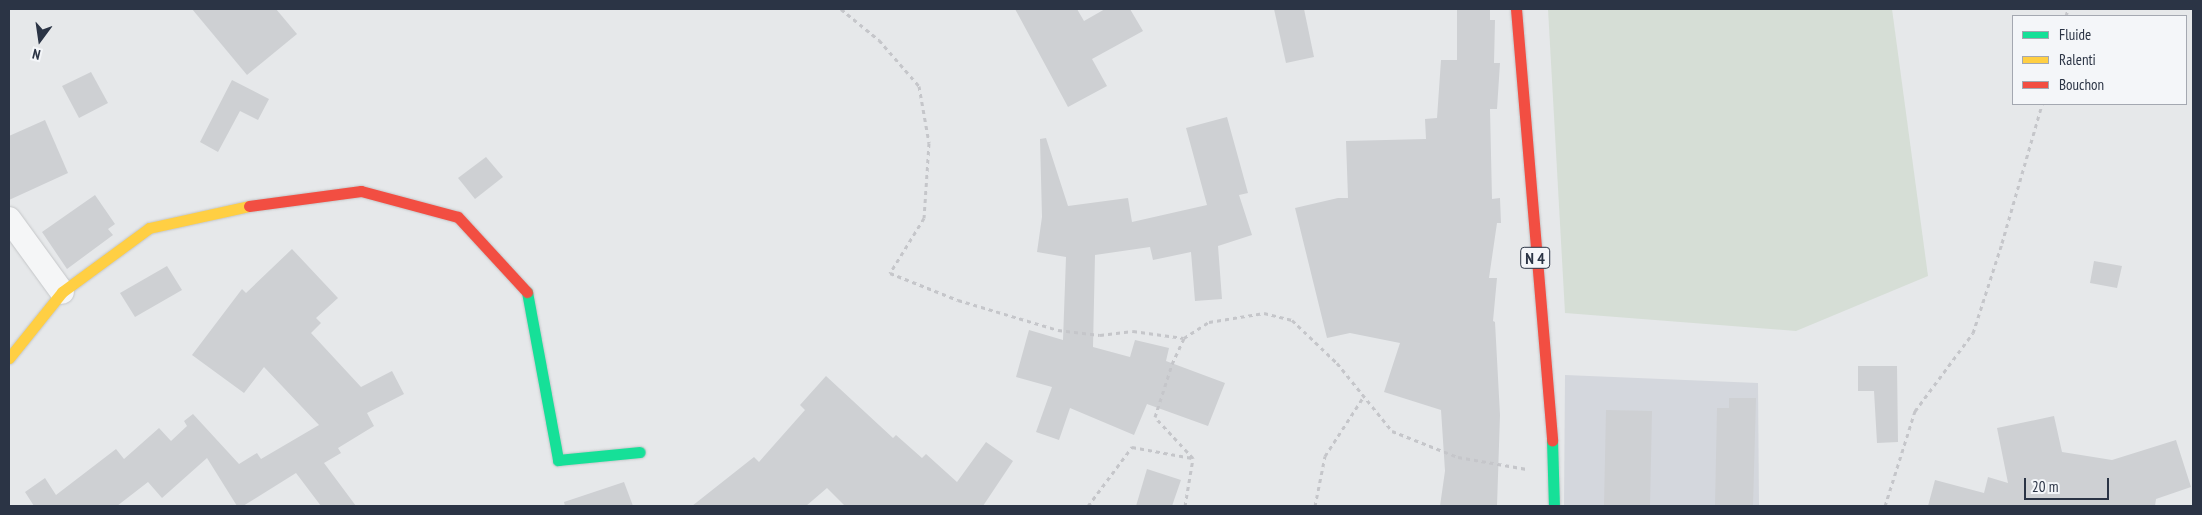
<!DOCTYPE html>
<style>
body{margin:0}
#map{position:relative;width:2202px;height:515px;overflow:hidden;background:#e6e8ea;font-family:"PT Sans Narrow",sans-serif}
div>[style]{position:absolute}
.built>*{inset:0;background:#d4d7dd}
.green>*{inset:0;background:#d6ded6}
.building>*{inset:0;background:#ced0d3}
.path>*{height:3px;margin-top:-1.5px;transform-origin:0;background:repeating-linear-gradient(90deg,#c5c6ca 0 4px,transparent 0 8px)}
.roads{filter:drop-shadow(0 0 1px #c4c6c8) drop-shadow(0 0 1px #c4c6c8)}
.street>*{height:24px;margin:-12px;padding:0 12px;transform-origin:12px;border-radius:12px;background:#f5f6f7}
.fast>*{height:11px;margin:-5.5px;padding:0 5.5px;transform-origin:5.5px;border-radius:5.5px;background:#16e098}
.slow>*{height:11px;margin:-5.5px;padding:0 5.5px;transform-origin:5.5px;border-radius:5.5px;background:#ffcf43}
.jam>*{height:11px;margin:-5.5px;padding:0 5.5px;transform-origin:5.5px;border-radius:5.5px;background:#f24e42}
span{translate:-50% -50%;white-space:nowrap;text-align:center;line-height:1.15;-webkit-text-stroke:4.5px #f4f6f9;paint-order:stroke}
.shield-label span{padding:1px 4px;background:#f4f6f9;border:1px solid;border-radius:4px;-webkit-text-stroke-width:0}
.shield-label{font-size:16px;color:#2b3445;font-weight:700}
.frame{position:absolute;inset:0;border:10px solid #2b3445;pointer-events:none}
.legend{position:absolute;left:2012px;top:15px;width:175px;height:90px;box-sizing:border-box;background:#f4f6f9;border:1px solid #a4a8b1;margin:0;padding:6px 9px;list-style:none;font-size:15px;color:#2b3445}
.legend li{display:flex;align-items:center;gap:10px;height:25px}
.legend b{width:25px;border:1px solid #a4a8b1}
.north{position:absolute;left:15px;top:15px;width:50px;height:50px;-webkit-text-stroke:4px #f4f6f9;paint-order:stroke;rotate:194deg;font-size:14px;font-weight:700;line-height:20px;text-align:center;color:#2b3445}
.north::after{content:'';display:block;margin:auto;width:18px;height:22px;background:#2b3445;clip-path:polygon(50% 0,100% 100%,50% 72%,0 100%)}
.scale{position:absolute;left:2024px;top:478px;width:85px;height:22px;box-sizing:border-box;border:2px solid #2b3445;border-top:0;padding-left:6px;font-size:15px;line-height:18px;white-space:nowrap;color:#2b3445;-webkit-text-stroke:4px #f4f6f9;paint-order:stroke}
</style>
<div id="map">
<div class="built">
<i style="clip-path:polygon(1565px 375px,1758px 383px,1759px 506px,1564px 506px)"></i>
</div>
<div class="green">
<i style="clip-path:polygon(1548px 9px,1892px 9px,1928px 276px,1796px 331px,1565px 313px)"></i>
</div>
<div class="building">
<i style="clip-path:polygon(192px 9px,276px 9px,297px 34px,247px 75px)"></i>
<i style="clip-path:polygon(1015px 9px,1077px 9px,1084px 21px,1105px 9px,1130px 9px,1143px 31px,1092px 59px,1107px 86px,1068px 107px)"></i>
<i style="clip-path:polygon(1274px 9px,1304px 9px,1314px 57px,1286px 63px)"></i>
<i style="clip-path:polygon(1457px 9px,1490px 9px,1490px 20px,1495px 20px,1494px 63px,1500px 63px,1497px 109px,1490px 109px,1492px 199px,1500px 198px,1501px 223px,1497px 223px,1489px 278px,1497px 278px,1493px 321px,1495px 322px,1500px 415px,1497px 506px,1440px 506px,1445px 471px,1441px 410px,1384px 392px,1400px 343px,1350px 333px,1327px 338px,1295px 208px,1338px 198px,1348px 198px,1346px 141px,1426px 139px,1425px 119px,1437px 118px,1441px 60px,1457px 60px)"></i>
<i style="clip-path:polygon(91px 72px,108px 103px,79px 118px,62px 86px)"></i>
<i style="clip-path:polygon(232px 80px,269px 99px,258px 120px,240px 111px,218px 152px,200px 142px)"></i>
<i style="clip-path:polygon(1227px 117px,1248px 193px,1239px 195px,1252px 235px,1218px 246px,1222px 299px,1195px 301px,1191px 252px,1153px 260px,1150px 247px,1095px 255px,1093px 347px,1130px 357px,1135px 340px,1169px 348px,1166px 361px,1225px 383px,1208px 426px,1147px 404px,1134px 435px,1070px 408px,1059px 440px,1036px 432px,1052px 387px,1016px 377px,1029px 330px,1063px 340px,1066px 257px,1037px 252px,1042px 217px,1040px 139px,1046px 138px,1068px 206px,1128px 198px,1132px 222px,1207px 205px,1186px 128px)"></i>
<i style="clip-path:polygon(45px 120px,68px 173px,9px 200px,9px 136px)"></i>
<i style="clip-path:polygon(486px 157px,503px 177px,475px 199px,458px 178px)"></i>
<i style="clip-path:polygon(95px 195px,115px 224px,108px 229px,113px 235px,67px 269px,42px 232px)"></i>
<i style="clip-path:polygon(292px 249px,338px 298px,316px 318px,321px 323px,311px 333px,361px 387px,392px 371px,404px 394px,367px 413px,374px 426px,338px 448px,341px 453px,324px 463px,356px 506px,321px 506px,296px 473px,243px 506px,237px 506px,207px 458px,162px 498px,148px 482px,117px 506px,34px 506px,25px 492px,45px 478px,56px 495px,116px 449px,124px 459px,159px 428px,171px 441px,187px 426px,184px 421px,193px 414px,239px 464px,257px 453px,261px 459px,319px 425px,264px 367px,244px 393px,192px 355px,242px 289px,246px 293px)"></i>
<i style="clip-path:polygon(2094px 261px,2122px 266px,2117px 288px,2090px 283px)"></i>
<i style="clip-path:polygon(167px 266px,182px 290px,135px 317px,120px 293px)"></i>
<i style="clip-path:polygon(1858px 366px,1897px 366px,1898px 442px,1877px 443px,1874px 391px,1858px 391px)"></i>
<i style="clip-path:polygon(826px 376px,893px 438px,896px 435px,922px 458px,926px 454px,957px 482px,986px 442px,1013px 461px,983px 506px,845px 506px,827px 488px,806px 506px,692px 506px,754px 457px,759px 462px,805px 410px,800px 405px)"></i>
<i style="clip-path:polygon(1729px 398px,1756px 398px,1753px 506px,1715px 506px,1717px 408px,1729px 408px)"></i>
<i style="clip-path:polygon(1606px 410px,1652px 411px,1650px 506px,1604px 506px)"></i>
<i style="clip-path:polygon(2054px 416px,2062px 452px,2112px 460px,2176px 440px,2191px 487px,2156px 499px,2155px 506px,1928px 506px,1935px 480px,1984px 493px,1988px 477px,2008px 483px,1997px 428px)"></i>
<i style="clip-path:polygon(1147px 469px,1181px 480px,1172px 506px,1136px 506px)"></i>
<i style="clip-path:polygon(624px 482px,633px 506px,565px 506px,564px 502px)"></i>
</div>
<div class="path">
<i style="left:841px;top:9px;width:49px;rotate:39.2deg"></i>
<i style="left:879px;top:40px;width:61px;rotate:49deg"></i>
<i style="left:919px;top:86px;width:58px;rotate:80deg"></i>
<i style="left:929px;top:143px;width:75px;rotate:93.8deg"></i>
<i style="left:924px;top:218px;width:65px;rotate:121.7deg"></i>
<i style="left:890px;top:273px;width:73px;rotate:21.7deg"></i>
<i style="left:958px;top:300px;width:104px;rotate:16.7deg"></i>
<i style="left:1058px;top:330px;width:42px;rotate:6.8deg"></i>
<i style="left:1100px;top:335px;width:33px;rotate:-7deg"></i>
<i style="left:1133px;top:331px;width:51px;rotate:7.8deg"></i>
<i style="left:2066px;top:16px;width:7px;rotate:-74deg"></i>
<i style="left:1088px;top:506px;width:74px;rotate:-53.3deg"></i>
<i style="left:1132px;top:447px;width:61px;rotate:10.4deg"></i>
<i style="left:1185px;top:506px;width:49px;rotate:-80.5deg"></i>
<i style="left:1193px;top:458px;width:56px;rotate:-132.8deg"></i>
<i style="left:1155px;top:417px;width:56px;rotate:-72.2deg"></i>
<i style="left:1172px;top:364px;width:29px;rotate:-65deg"></i>
<i style="left:1184px;top:338px;width:30px;rotate:-33deg"></i>
<i style="left:1209px;top:322px;width:56px;rotate:-9.3deg"></i>
<i style="left:1264px;top:313px;width:29px;rotate:14deg"></i>
<i style="left:1292px;top:320px;width:62px;rotate:43.7deg"></i>
<i style="left:1337px;top:363px;width:87px;rotate:51deg"></i>
<i style="left:1392px;top:431px;width:71px;rotate:21.5deg"></i>
<i style="left:1458px;top:457px;width:70px;rotate:9.9deg"></i>
<i style="left:1315px;top:506px;width:51px;rotate:-78.7deg"></i>
<i style="left:1325px;top:456px;width:72px;rotate:-57deg"></i>
<i style="left:1885px;top:506px;width:100px;rotate:-72.5deg"></i>
<i style="left:1915px;top:411px;width:97px;rotate:-53.4deg"></i>
<i style="left:1973px;top:333px;width:95px;rotate:-72.1deg"></i>
<i style="left:2002px;top:243px;width:145px;rotate:-73.9deg"></i>
</div>
<div class="roads">
<div class="street">
<i style="left:9px;top:219px;width:90px;rotate:54deg"></i>
</div>
<div class="fast">
<i style="left:527px;top:292px;width:171px;rotate:79.5deg"></i>
<i style="left:558px;top:460px;width:82px;rotate:-5.6deg"></i>
<i style="left:1552px;top:440px;width:66px;rotate:88.3deg"></i>
</div>
<div class="slow">
<i style="left:9px;top:358px;width:85px;rotate:-51.2deg"></i>
<i style="left:62px;top:292px;width:108px;rotate:-36.3deg"></i>
<i style="left:149px;top:228px;width:102px;rotate:-12.4deg"></i>
</div>
<div class="jam">
<i style="left:1516px;top:9px;width:433px;rotate:85.2deg"></i>
<i style="left:249px;top:206px;width:113px;rotate:-7.6deg"></i>
<i style="left:361px;top:191px;width:100px;rotate:15deg"></i>
<i style="left:458px;top:217px;width:102px;rotate:47.4deg"></i>
</div>
</div>
<div class="shield-label">
<span style="left:1535px;top:258px">N 4</span>
</div>
<div class="frame"></div>
<ul class="legend">
<li><b style="height:6px;background:#16e098"></b>Fluide</li>
<li><b style="height:6px;background:#ffcf43"></b>Ralenti</li>
<li><b style="height:6px;background:#f24e42"></b>Bouchon</li>
</ul>
<div class="north">N</div>
<div class="scale">20 m</div>
</div>
